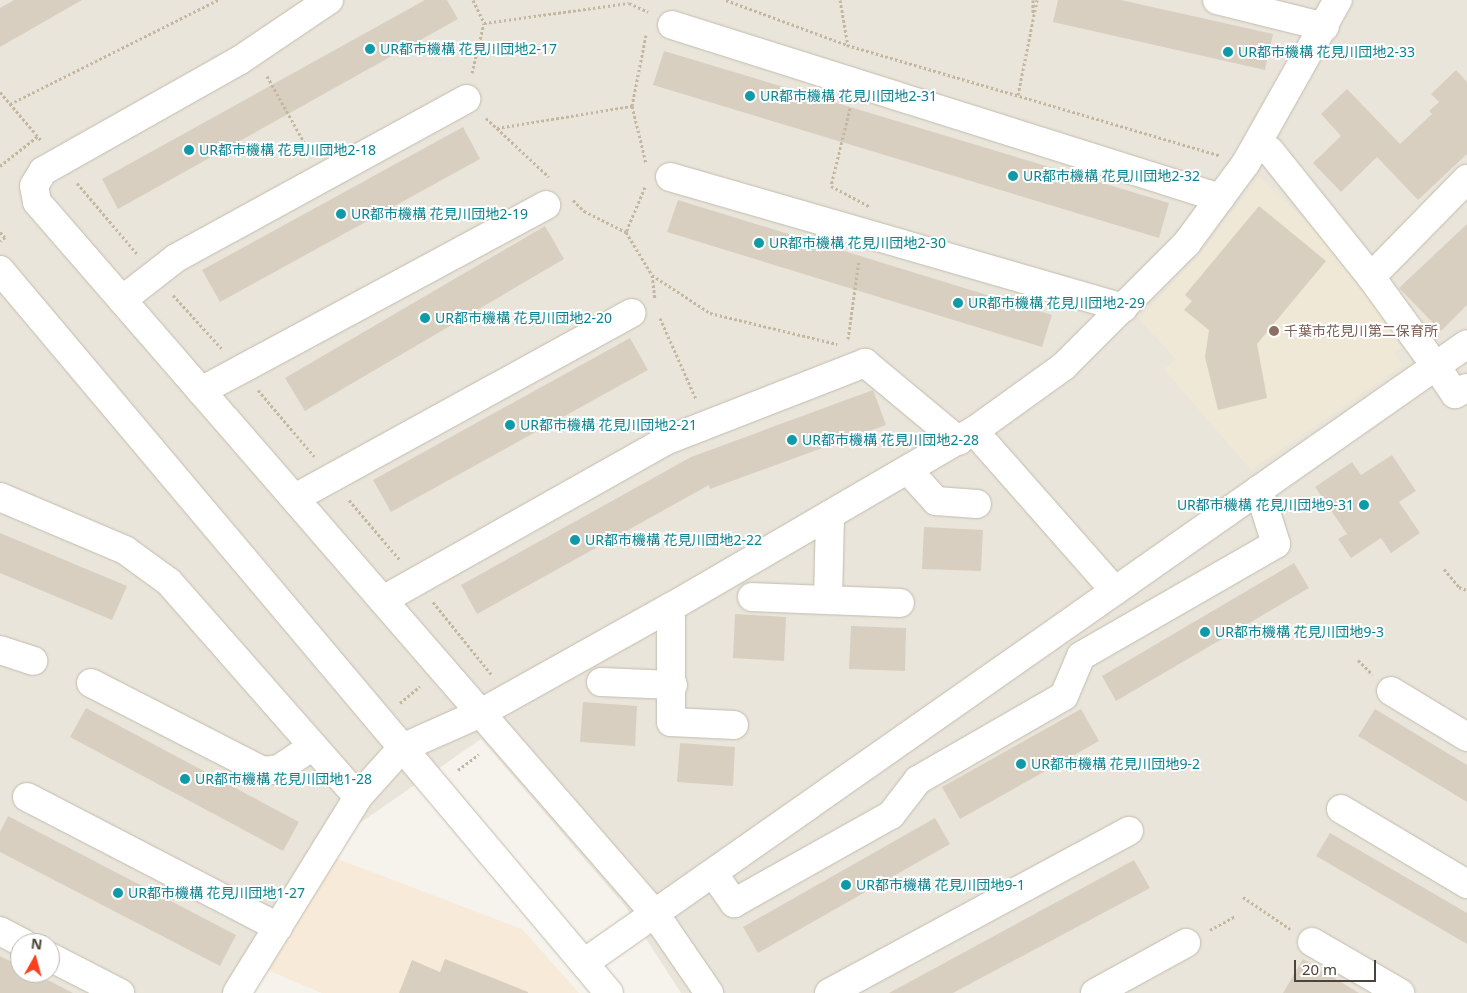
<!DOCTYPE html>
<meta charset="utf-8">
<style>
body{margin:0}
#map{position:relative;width:1467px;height:993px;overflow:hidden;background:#f6f3ec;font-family:"Noto Sans","Noto Sans JP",sans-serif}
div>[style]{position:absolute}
.residential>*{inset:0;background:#eae5da}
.commercial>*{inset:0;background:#f7ead8}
.education>*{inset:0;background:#efe8d6}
.building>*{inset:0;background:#d8cfc1}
.path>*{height:3px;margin-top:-1.5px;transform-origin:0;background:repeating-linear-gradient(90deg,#c4b79f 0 2.5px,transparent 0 5px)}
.roads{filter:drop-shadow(0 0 1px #c2bbae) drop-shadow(0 0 1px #c2bbae)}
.minor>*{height:28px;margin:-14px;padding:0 14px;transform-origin:14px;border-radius:14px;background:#fff}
.dots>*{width:14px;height:14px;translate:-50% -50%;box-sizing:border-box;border:2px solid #fff;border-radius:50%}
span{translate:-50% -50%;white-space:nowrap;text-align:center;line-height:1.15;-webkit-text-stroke:4px #fff;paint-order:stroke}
.culture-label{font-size:14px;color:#0d838f}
.left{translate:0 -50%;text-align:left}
.right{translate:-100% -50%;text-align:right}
.education-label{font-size:14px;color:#785e54}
.north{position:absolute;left:10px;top:933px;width:50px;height:50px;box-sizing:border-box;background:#fff;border:1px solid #b7b4b0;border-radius:50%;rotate:7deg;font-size:14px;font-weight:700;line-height:20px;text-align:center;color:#4b4439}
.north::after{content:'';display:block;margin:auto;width:18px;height:22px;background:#fc3f1d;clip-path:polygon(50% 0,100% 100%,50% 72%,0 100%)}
.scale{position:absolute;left:1294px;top:960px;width:82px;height:22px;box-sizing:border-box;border:2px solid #4b4439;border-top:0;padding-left:6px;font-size:15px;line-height:18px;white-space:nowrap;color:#4b4439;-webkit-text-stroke:4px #fff;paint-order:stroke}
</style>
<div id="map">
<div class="residential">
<i style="clip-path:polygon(evenodd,0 0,1467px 0,1467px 993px,681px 993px,625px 906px,481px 739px,347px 832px,250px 993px,0 993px,0 0,20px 943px,50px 943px,50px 973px,20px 973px,20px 943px)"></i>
</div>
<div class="commercial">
<i style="clip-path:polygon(335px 858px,522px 929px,579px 993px,322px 993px,267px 970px)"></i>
</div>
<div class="education">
<i style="clip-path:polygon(1259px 177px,1337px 251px,1408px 343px,1394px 353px,1403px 365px,1251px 470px,1164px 369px,1176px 359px,1139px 319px,1201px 253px)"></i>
</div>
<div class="building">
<i style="clip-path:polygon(14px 0,82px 0,0 47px,0 8px)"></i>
<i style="clip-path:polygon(425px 0,447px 0,458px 19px,118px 209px,102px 179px)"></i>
<i style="clip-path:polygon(1058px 0,1121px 0,1273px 34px,1265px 70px,1053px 22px)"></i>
<i style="clip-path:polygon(664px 51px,1169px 203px,1159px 238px,653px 85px)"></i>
<i style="clip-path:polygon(1456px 70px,1467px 82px,1467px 154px,1418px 200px,1377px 157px,1341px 192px,1313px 163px,1341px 136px,1321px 114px,1347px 89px,1400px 144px,1432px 114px,1429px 111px,1439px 102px,1431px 94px)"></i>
<i style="clip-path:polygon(463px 127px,480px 159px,220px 302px,202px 270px)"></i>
<i style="clip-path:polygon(678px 200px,1052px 315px,1042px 347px,667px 232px)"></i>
<i style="clip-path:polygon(1259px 206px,1326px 261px,1257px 344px,1267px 398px,1218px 410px,1205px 357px,1209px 330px,1184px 310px,1192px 301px,1185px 295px)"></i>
<i style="clip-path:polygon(1467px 224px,1467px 305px,1441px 331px,1399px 288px)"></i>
<i style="clip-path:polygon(545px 226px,564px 259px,305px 411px,285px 378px)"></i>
<i style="clip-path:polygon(630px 338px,648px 370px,391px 512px,373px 480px)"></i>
<i style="clip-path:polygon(873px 390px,886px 425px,710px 489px,709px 485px,477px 614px,461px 585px,691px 457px)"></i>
<i style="clip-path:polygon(1392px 455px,1416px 491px,1399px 502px,1420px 533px,1391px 553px,1381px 538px,1351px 558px,1338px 539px,1347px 534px,1315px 487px,1352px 462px,1361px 475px)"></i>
<i style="clip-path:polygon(924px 527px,983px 530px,981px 571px,922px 569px)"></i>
<i style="clip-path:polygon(0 533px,127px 586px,112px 620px,0 573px)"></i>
<i style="clip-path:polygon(1294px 563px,1309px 588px,1116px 701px,1102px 676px)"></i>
<i style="clip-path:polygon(735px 614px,786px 617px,784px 661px,733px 658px)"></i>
<i style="clip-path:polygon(851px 626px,906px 628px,905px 671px,849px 669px)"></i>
<i style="clip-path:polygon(583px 702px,637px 706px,635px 746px,580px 742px)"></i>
<i style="clip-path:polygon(86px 708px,299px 822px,283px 851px,70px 737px)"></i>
<i style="clip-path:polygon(1081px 709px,1099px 741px,960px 819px,942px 787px)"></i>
<i style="clip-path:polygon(1375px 709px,1467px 765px,1467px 802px,1358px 736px)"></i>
<i style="clip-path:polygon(680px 743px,735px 747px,733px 786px,677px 782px)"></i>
<i style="clip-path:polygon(8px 816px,236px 935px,220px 966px,0 852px,0 832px)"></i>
<i style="clip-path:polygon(935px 818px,950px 844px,758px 953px,743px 927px)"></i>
<i style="clip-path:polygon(1330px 833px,1467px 913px,1467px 944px,1316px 856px)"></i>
<i style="clip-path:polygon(1134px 860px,1150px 888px,953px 993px,889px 993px)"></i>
<i style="clip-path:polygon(0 956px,20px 966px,20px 973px,34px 973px,73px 993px,0 993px)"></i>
<i style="clip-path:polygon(445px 959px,528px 992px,528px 993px,399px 993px,412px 960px,440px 972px)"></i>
<i style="clip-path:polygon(1303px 959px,1359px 993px,1283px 993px)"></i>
</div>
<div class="path">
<i style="left:473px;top:0;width:25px;rotate:64deg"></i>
<i style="left:726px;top:0;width:129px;rotate:20.4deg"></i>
<i style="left:847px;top:45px;width:388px;rotate:16.5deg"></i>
<i style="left:840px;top:0;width:47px;rotate:80.1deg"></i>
<i style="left:1033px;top:0;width:13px;rotate:90deg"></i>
<i style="left:646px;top:35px;width:72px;rotate:101.2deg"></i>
<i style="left:632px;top:106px;width:59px;rotate:76.2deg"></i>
<i style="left:472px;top:73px;width:51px;rotate:-76.5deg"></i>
<i style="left:484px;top:23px;width:146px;rotate:-7.9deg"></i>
<i style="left:629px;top:3px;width:21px;rotate:25deg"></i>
<i style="left:267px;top:76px;width:88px;rotate:60.8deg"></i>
<i style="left:0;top:92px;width:63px;rotate:49.5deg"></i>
<i style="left:1018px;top:95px;width:97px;rotate:-78.7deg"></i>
<i style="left:10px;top:104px;width:233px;rotate:-26.6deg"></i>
<i style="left:850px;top:108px;width:80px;rotate:103.7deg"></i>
<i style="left:831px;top:186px;width:43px;rotate:27.8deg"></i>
<i style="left:486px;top:118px;width:86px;rotate:43.1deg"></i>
<i style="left:497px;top:128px;width:137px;rotate:-9.3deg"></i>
<i style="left:0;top:166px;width:48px;rotate:-38.3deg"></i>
<i style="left:77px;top:183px;width:94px;rotate:49.7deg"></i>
<i style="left:645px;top:187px;width:49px;rotate:112.9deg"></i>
<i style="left:626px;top:232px;width:50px;rotate:58.8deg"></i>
<i style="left:652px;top:275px;width:69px;rotate:33.2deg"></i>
<i style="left:710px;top:313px;width:131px;rotate:13.7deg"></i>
<i style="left:573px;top:200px;width:16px;rotate:45deg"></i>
<i style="left:584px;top:211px;width:47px;rotate:26.6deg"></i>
<i style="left:0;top:232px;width:7px;rotate:45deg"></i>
<i style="left:5px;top:237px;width:6px;rotate:141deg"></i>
<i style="left:652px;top:275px;width:23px;rotate:83deg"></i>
<i style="left:173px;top:295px;width:72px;rotate:47.8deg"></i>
<i style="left:660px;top:318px;width:89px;rotate:66deg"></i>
<i style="left:848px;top:339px;width:79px;rotate:-82deg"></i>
<i style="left:258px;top:390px;width:87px;rotate:49.7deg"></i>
<i style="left:349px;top:500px;width:79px;rotate:49.6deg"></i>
<i style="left:1444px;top:569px;width:23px;rotate:50deg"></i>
<i style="left:1459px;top:587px;width:9px;rotate:21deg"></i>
<i style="left:433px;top:602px;width:94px;rotate:51.1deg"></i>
<i style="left:1358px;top:660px;width:20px;rotate:45deg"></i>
<i style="left:400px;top:703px;width:26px;rotate:-40deg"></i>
<i style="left:458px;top:770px;width:26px;rotate:-37deg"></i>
<i style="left:1243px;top:897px;width:57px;rotate:34.2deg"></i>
<i style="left:1210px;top:930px;width:29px;rotate:-29deg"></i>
</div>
<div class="roads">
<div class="minor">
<i style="left:329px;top:0;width:107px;rotate:146deg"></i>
<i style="left:240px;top:60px;width:226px;rotate:150.6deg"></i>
<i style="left:43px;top:171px;width:17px;rotate:121deg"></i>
<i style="left:34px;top:186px;width:16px;rotate:79deg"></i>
<i style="left:37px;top:202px;width:943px;rotate:49.04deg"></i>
<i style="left:655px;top:914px;width:96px;rotate:55.6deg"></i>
<i style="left:1217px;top:0;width:111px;rotate:14deg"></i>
<i style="left:672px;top:25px;width:575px;rotate:17.52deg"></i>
<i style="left:1270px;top:151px;width:161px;rotate:51.3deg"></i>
<i style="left:1371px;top:277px;width:94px;rotate:54.1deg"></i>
<i style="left:670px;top:177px;width:472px;rotate:16.1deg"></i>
<i style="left:0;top:270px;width:945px;rotate:49.89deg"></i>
<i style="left:1371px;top:277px;width:137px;rotate:-45.6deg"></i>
<i style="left:122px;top:300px;width:68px;rotate:-37.9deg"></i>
<i style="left:176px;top:258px;width:331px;rotate:-28.7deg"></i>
<i style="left:1436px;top:366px;width:34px;rotate:56deg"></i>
<i style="left:1455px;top:394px;width:13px;rotate:-27deg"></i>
<i style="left:201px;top:391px;width:392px;rotate:-28.3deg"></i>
<i style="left:974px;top:431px;width:213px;rotate:48.6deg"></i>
<i style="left:908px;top:470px;width:42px;rotate:47.9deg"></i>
<i style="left:936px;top:501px;width:41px;rotate:4.2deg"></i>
<i style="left:0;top:497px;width:136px;rotate:23deg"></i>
<i style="left:125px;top:550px;width:54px;rotate:36deg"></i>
<i style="left:169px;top:582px;width:286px;rotate:48.7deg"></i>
<i style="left:295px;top:498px;width:384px;rotate:-28.8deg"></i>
<i style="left:752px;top:597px;width:148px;rotate:2.3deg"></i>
<i style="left:828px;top:599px;width:84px;rotate:-88.6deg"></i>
<i style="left:383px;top:600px;width:324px;rotate:-29.4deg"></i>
<i style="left:665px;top:441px;width:215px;rotate:-21.3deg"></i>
<i style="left:865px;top:363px;width:122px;rotate:39.7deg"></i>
<i style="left:671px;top:607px;width:115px;rotate:90deg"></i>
<i style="left:671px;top:722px;width:63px;rotate:2.7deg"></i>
<i style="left:0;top:650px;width:35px;rotate:18deg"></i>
<i style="left:601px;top:682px;width:72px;rotate:2.4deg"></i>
<i style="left:91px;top:683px;width:193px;rotate:27.1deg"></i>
<i style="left:263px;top:771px;width:16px;rotate:-7deg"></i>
<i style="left:279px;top:769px;width:41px;rotate:-34.1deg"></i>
<i style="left:1391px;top:691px;width:89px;rotate:31.2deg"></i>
<i style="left:27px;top:797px;width:283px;rotate:27.4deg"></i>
<i style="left:1341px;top:809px;width:147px;rotate:30.8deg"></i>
<i style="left:713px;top:873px;width:37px;rotate:55deg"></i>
<i style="left:734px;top:903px;width:180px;rotate:-29.3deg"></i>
<i style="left:891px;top:815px;width:44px;rotate:-52.4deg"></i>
<i style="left:918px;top:780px;width:168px;rotate:-29.9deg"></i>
<i style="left:1064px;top:696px;width:43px;rotate:-67deg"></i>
<i style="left:1081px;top:656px;width:225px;rotate:-29.9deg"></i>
<i style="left:1276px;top:544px;width:57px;rotate:-107.5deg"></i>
<i style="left:0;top:931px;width:26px;rotate:28deg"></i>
<i style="left:1312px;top:942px;width:102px;rotate:30.1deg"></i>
<i style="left:50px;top:957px;width:79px;rotate:27.2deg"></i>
<i style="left:584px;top:963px;width:1078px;rotate:-35.03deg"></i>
<i style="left:237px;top:993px;width:230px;rotate:-58.3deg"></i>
<i style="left:358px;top:797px;width:66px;rotate:-48.1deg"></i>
<i style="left:402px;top:748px;width:86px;rotate:-23.9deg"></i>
<i style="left:481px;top:713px;width:218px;rotate:-29.2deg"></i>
<i style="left:671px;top:607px;width:350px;rotate:-30.2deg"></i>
<i style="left:974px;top:431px;width:111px;rotate:-35.8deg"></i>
<i style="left:1064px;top:366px;width:174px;rotate:-45deg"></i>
<i style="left:1187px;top:243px;width:99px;rotate:-53.6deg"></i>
<i style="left:1246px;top:163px;width:187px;rotate:-60.6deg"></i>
<i style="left:829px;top:993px;width:341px;rotate:-28.4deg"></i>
<i style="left:1095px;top:993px;width:104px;rotate:-28.8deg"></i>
</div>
</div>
<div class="dots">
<i style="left:370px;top:49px;background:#0f9aa8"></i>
<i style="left:1228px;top:52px;background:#0f9aa8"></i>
<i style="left:750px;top:96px;background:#0f9aa8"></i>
<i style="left:189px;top:150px;background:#0f9aa8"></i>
<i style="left:1013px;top:176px;background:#0f9aa8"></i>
<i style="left:341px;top:214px;background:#0f9aa8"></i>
<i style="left:759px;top:243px;background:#0f9aa8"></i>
<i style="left:958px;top:303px;background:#0f9aa8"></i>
<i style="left:425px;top:318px;background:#0f9aa8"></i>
<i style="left:1274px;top:331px;background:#8d6e63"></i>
<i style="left:510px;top:425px;background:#0f9aa8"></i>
<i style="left:792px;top:440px;background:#0f9aa8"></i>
<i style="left:1364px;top:505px;background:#0f9aa8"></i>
<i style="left:575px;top:540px;background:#0f9aa8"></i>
<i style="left:1205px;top:632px;background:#0f9aa8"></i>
<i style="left:1021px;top:764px;background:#0f9aa8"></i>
<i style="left:185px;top:779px;background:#0f9aa8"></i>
<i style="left:846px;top:885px;background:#0f9aa8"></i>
<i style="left:118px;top:893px;background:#0f9aa8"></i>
</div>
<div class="culture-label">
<span class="left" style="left:380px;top:49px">UR都市機構 花見川団地2-17</span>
<span class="left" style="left:1238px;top:52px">UR都市機構 花見川団地2-33</span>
<span class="left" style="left:760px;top:96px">UR都市機構 花見川団地2-31</span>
<span class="left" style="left:199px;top:150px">UR都市機構 花見川団地2-18</span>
<span class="left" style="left:1023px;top:176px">UR都市機構 花見川団地2-32</span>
<span class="left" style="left:351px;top:214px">UR都市機構 花見川団地2-19</span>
<span class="left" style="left:769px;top:243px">UR都市機構 花見川団地2-30</span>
<span class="left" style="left:968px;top:303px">UR都市機構 花見川団地2-29</span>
<span class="left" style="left:435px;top:318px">UR都市機構 花見川団地2-20</span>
<span class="left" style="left:520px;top:425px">UR都市機構 花見川団地2-21</span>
<span class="left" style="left:802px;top:440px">UR都市機構 花見川団地2-28</span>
<span class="right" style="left:1354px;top:505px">UR都市機構 花見川団地9-31</span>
<span class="left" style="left:585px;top:540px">UR都市機構 花見川団地2-22</span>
<span class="left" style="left:1215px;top:632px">UR都市機構 花見川団地9-3</span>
<span class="left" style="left:1031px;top:764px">UR都市機構 花見川団地9-2</span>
<span class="left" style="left:195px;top:779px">UR都市機構 花見川団地1-28</span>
<span class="left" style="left:856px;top:885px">UR都市機構 花見川団地9-1</span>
<span class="left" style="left:128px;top:893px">UR都市機構 花見川団地1-27</span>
</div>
<div class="education-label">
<span class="left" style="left:1284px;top:331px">千葉市花見川第二保育所</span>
</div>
<div class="north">N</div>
<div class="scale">20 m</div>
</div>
